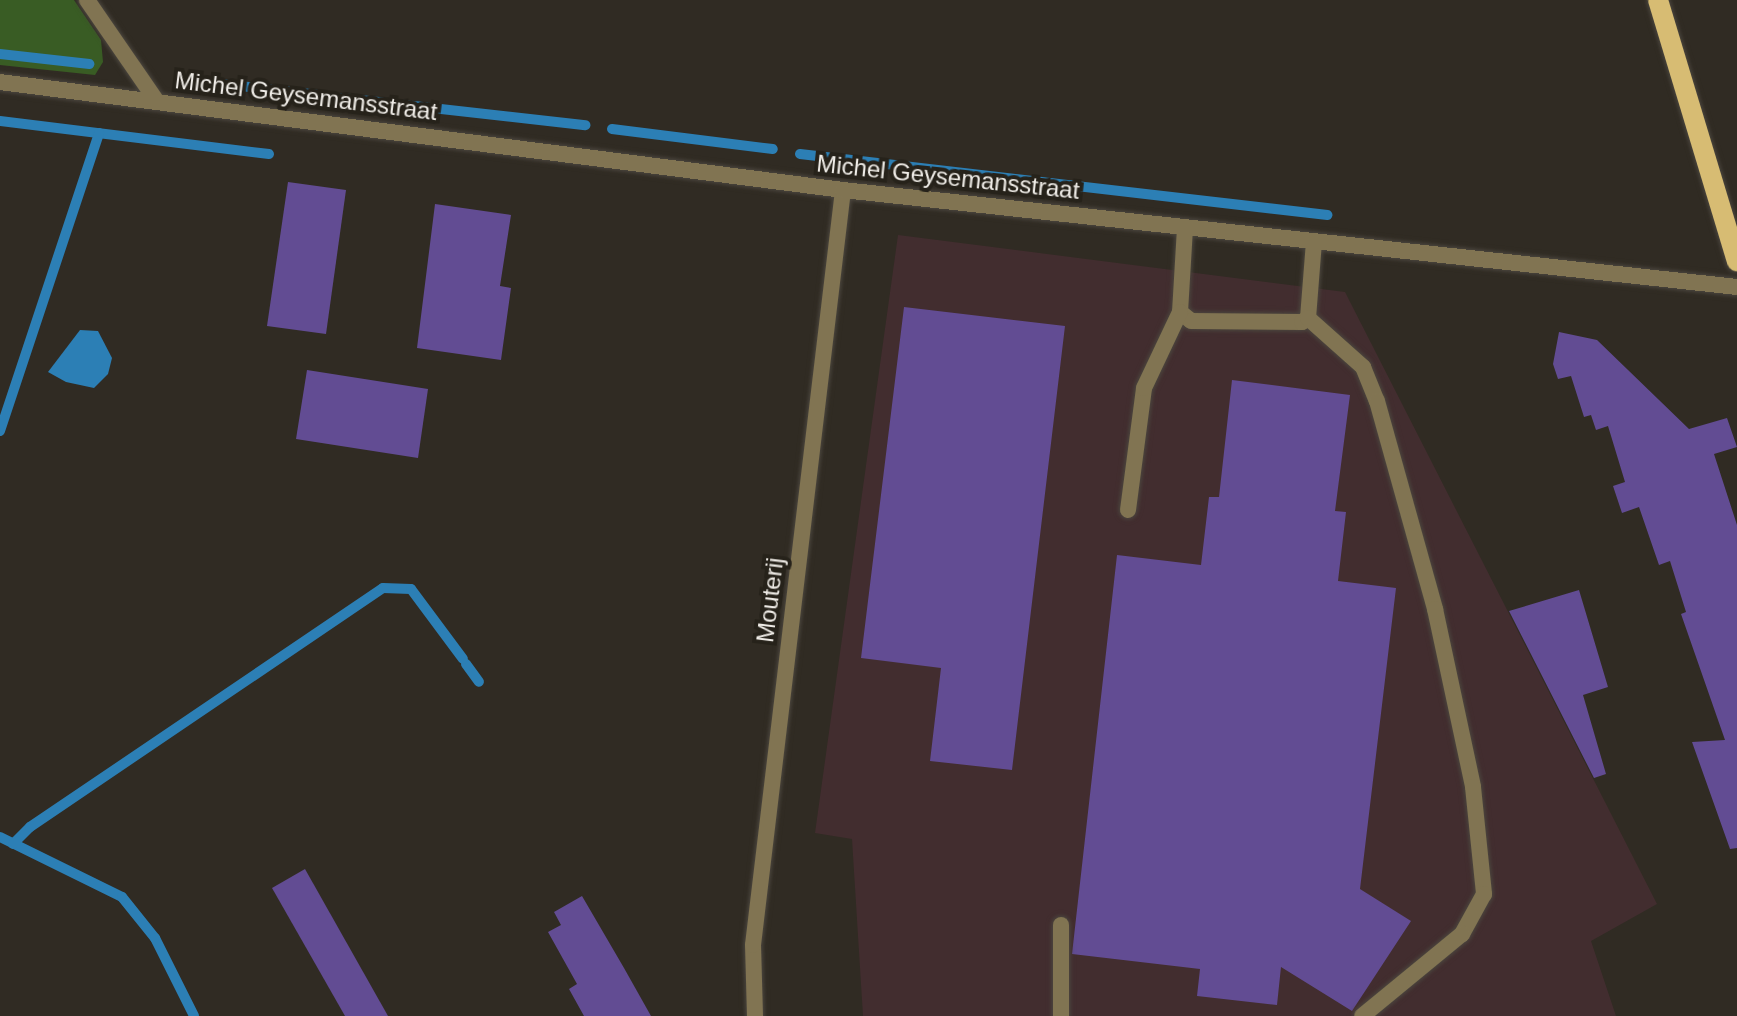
<!DOCTYPE html>
<style>
body{margin:0}
#map{position:relative;width:1737px;height:1016px;overflow:hidden;background:#302b23;font-family:Helvetica,sans-serif}
div>[style]{position:absolute}
.industrial>*{inset:0;background:#422d2f}
.green>*{inset:0;background:#395c24}
.water>*{inset:0;background:#2c7fb5}
.stream>*{height:10px;margin:-5px;padding:0 5px;transform-origin:5px;border-radius:5px;background:#2c7fb5}
.building>*{inset:0;background:#624c93}
.roads{filter:drop-shadow(0 0 2px #4b463e) drop-shadow(0 0 2px #4b463e)}
.service>*{height:16px;margin:-8px;padding:0 8px;transform-origin:8px;border-radius:8px;background:#817452}
.minor>*{height:16px;margin:-8px;padding:0 8px;transform-origin:8px;border-radius:8px;background:#817452}
.tertiary>*{height:16px;margin:-8px;padding:0 8px;transform-origin:8px;border-radius:8px;background:#817452}
.primary>*{height:20px;margin:-10px;padding:0 10px;transform-origin:10px;border-radius:10px;background:#d7bc73}
span{translate:-50% -50%;white-space:nowrap;text-align:center;line-height:1.15;-webkit-text-stroke:8px #26221a;paint-order:stroke}
.street-label{font-size:24px;color:#efece7}
</style>
<div id="map">
<div class="industrial">
<i style="clip-path:polygon(898px 235px,1345px 292px,1657px 904px,1591px 941px,1616px 1016px,863px 1016px,852px 839px,815px 833px)"></i>
</div>
<div class="green">
<i style="clip-path:polygon(0 0,74px 0,101px 40px,103px 62px,95px 75px,0 65px)"></i>
</div>
<div class="water">
<i style="clip-path:polygon(80px 330px,98px 331px,112px 358px,108px 374px,94px 388px,66px 382px,48px 372px)"></i>
</div>
<div class="stream">
<i style="left:0;top:54px;width:90px;rotate:6.4deg"></i>
<i style="left:196px;top:81px;width:124px;rotate:6.5deg"></i>
<i style="left:343px;top:98px;width:244px;rotate:6.4deg"></i>
<i style="left:0;top:121px;width:271px;rotate:7deg"></i>
<i style="left:612px;top:129px;width:162px;rotate:7.1deg"></i>
<i style="left:800px;top:154px;width:531px;rotate:6.6deg"></i>
<i style="left:0;top:431px;width:314px;rotate:-71.6deg"></i>
<i style="left:466px;top:664px;width:22px;rotate:54deg"></i>
<i style="left:0;top:837px;width:136px;rotate:26.2deg"></i>
<i style="left:122px;top:897px;width:53px;rotate:51.2deg"></i>
<i style="left:155px;top:938px;width:87px;rotate:63.4deg"></i>
<i style="left:13px;top:844px;width:24px;rotate:-45deg"></i>
<i style="left:30px;top:827px;width:426px;rotate:-34.1deg"></i>
<i style="left:383px;top:588px;width:28px;rotate:2deg"></i>
<i style="left:411px;top:589px;width:87px;rotate:53.4deg"></i>
</div>
<div class="building">
<i style="clip-path:polygon(288px 182px,346px 190px,326px 334px,267px 326px)"></i>
<i style="clip-path:polygon(435px 204px,511px 215px,500px 286px,511px 288px,501px 360px,417px 348px)"></i>
<i style="clip-path:polygon(904px 307px,1065px 326px,1012px 770px,930px 761px,941px 668px,861px 658px)"></i>
<i style="clip-path:polygon(1559px 332px,1597px 340px,1689px 429px,1727px 418px,1737px 447px,1714px 454px,1737px 525px,1737px 848px,1730px 849px,1692px 742px,1725px 740px,1681px 614px,1686px 612px,1670px 561px,1659px 565px,1639px 507px,1622px 513px,1613px 486px,1625px 482px,1608px 426px,1596px 430px,1591px 415px,1584px 417px,1571px 376px,1558px 379px,1553px 364px)"></i>
<i style="clip-path:polygon(307px 370px,428px 389px,418px 458px,296px 439px)"></i>
<i style="clip-path:polygon(1232px 380px,1350px 395px,1335px 511px,1346px 512px,1338px 581px,1396px 588px,1360px 889px,1411px 921px,1352px 1011px,1281px 967px,1277px 1005px,1197px 996px,1200px 969px,1072px 954px,1117px 555px,1201px 565px,1209px 497px,1219px 497px)"></i>
<i style="clip-path:polygon(1579px 590px,1608px 687px,1583px 695px,1606px 774px,1594px 778px,1509px 611px)"></i>
<i style="clip-path:polygon(305px 869px,388px 1016px,345px 1016px,272px 888px)"></i>
<i style="clip-path:polygon(582px 896px,624px 968px,651px 1016px,584px 1016px,569px 989px,577px 984px,548px 932px,561px 925px,554px 912px)"></i>
</div>
<div class="roads">
<div class="service">
<i style="left:1185px;top:228px;width:84px;rotate:93.4deg"></i>
<i style="left:1180px;top:312px;width:14px;rotate:39deg"></i>
<i style="left:1191px;top:321px;width:111px;rotate:0.5deg"></i>
<i style="left:1302px;top:322px;width:7px;rotate:-34deg"></i>
<i style="left:1308px;top:318px;width:76px;rotate:-85.5deg"></i>
<i style="left:1308px;top:318px;width:74px;rotate:41.7deg"></i>
<i style="left:1363px;top:367px;width:37px;rotate:68deg"></i>
<i style="left:1377px;top:401px;width:216px;rotate:74.4deg"></i>
<i style="left:1435px;top:609px;width:182px;rotate:77.9deg"></i>
<i style="left:1473px;top:787px;width:108px;rotate:84.1deg"></i>
<i style="left:1484px;top:894px;width:46px;rotate:118.8deg"></i>
<i style="left:1462px;top:934px;width:129px;rotate:140.6deg"></i>
<i style="left:1128px;top:510px;width:123px;rotate:-82.5deg"></i>
<i style="left:1144px;top:388px;width:84px;rotate:-64.7deg"></i>
<i style="left:1061px;top:925px;width:91px;rotate:90deg"></i>
</div>
<div class="minor">
<i style="left:87px;top:0;width:121px;rotate:55.4deg"></i>
<i style="left:755px;top:1016px;width:71px;rotate:-91.6deg"></i>
<i style="left:753px;top:945px;width:760px;rotate:-83.2deg"></i>
</div>
<div class="tertiary">
<i style="left:0;top:82px;width:850px;rotate:7.3deg"></i>
<i style="left:843px;top:190px;width:899px;rotate:6.19deg"></i>
</div>
<div class="primary">
<i style="left:1658px;top:0;width:273px;rotate:73.2deg"></i>
</div>
</div>
<div class="street-label">
<span style="left:306px;top:96px;rotate:7deg">Michel Geysemansstraat</span>
<span style="left:948px;top:177px;rotate:6deg">Michel Geysemansstraat</span>
<span style="left:770px;top:600px;rotate:-83deg">Mouterij</span>
</div>
</div>
